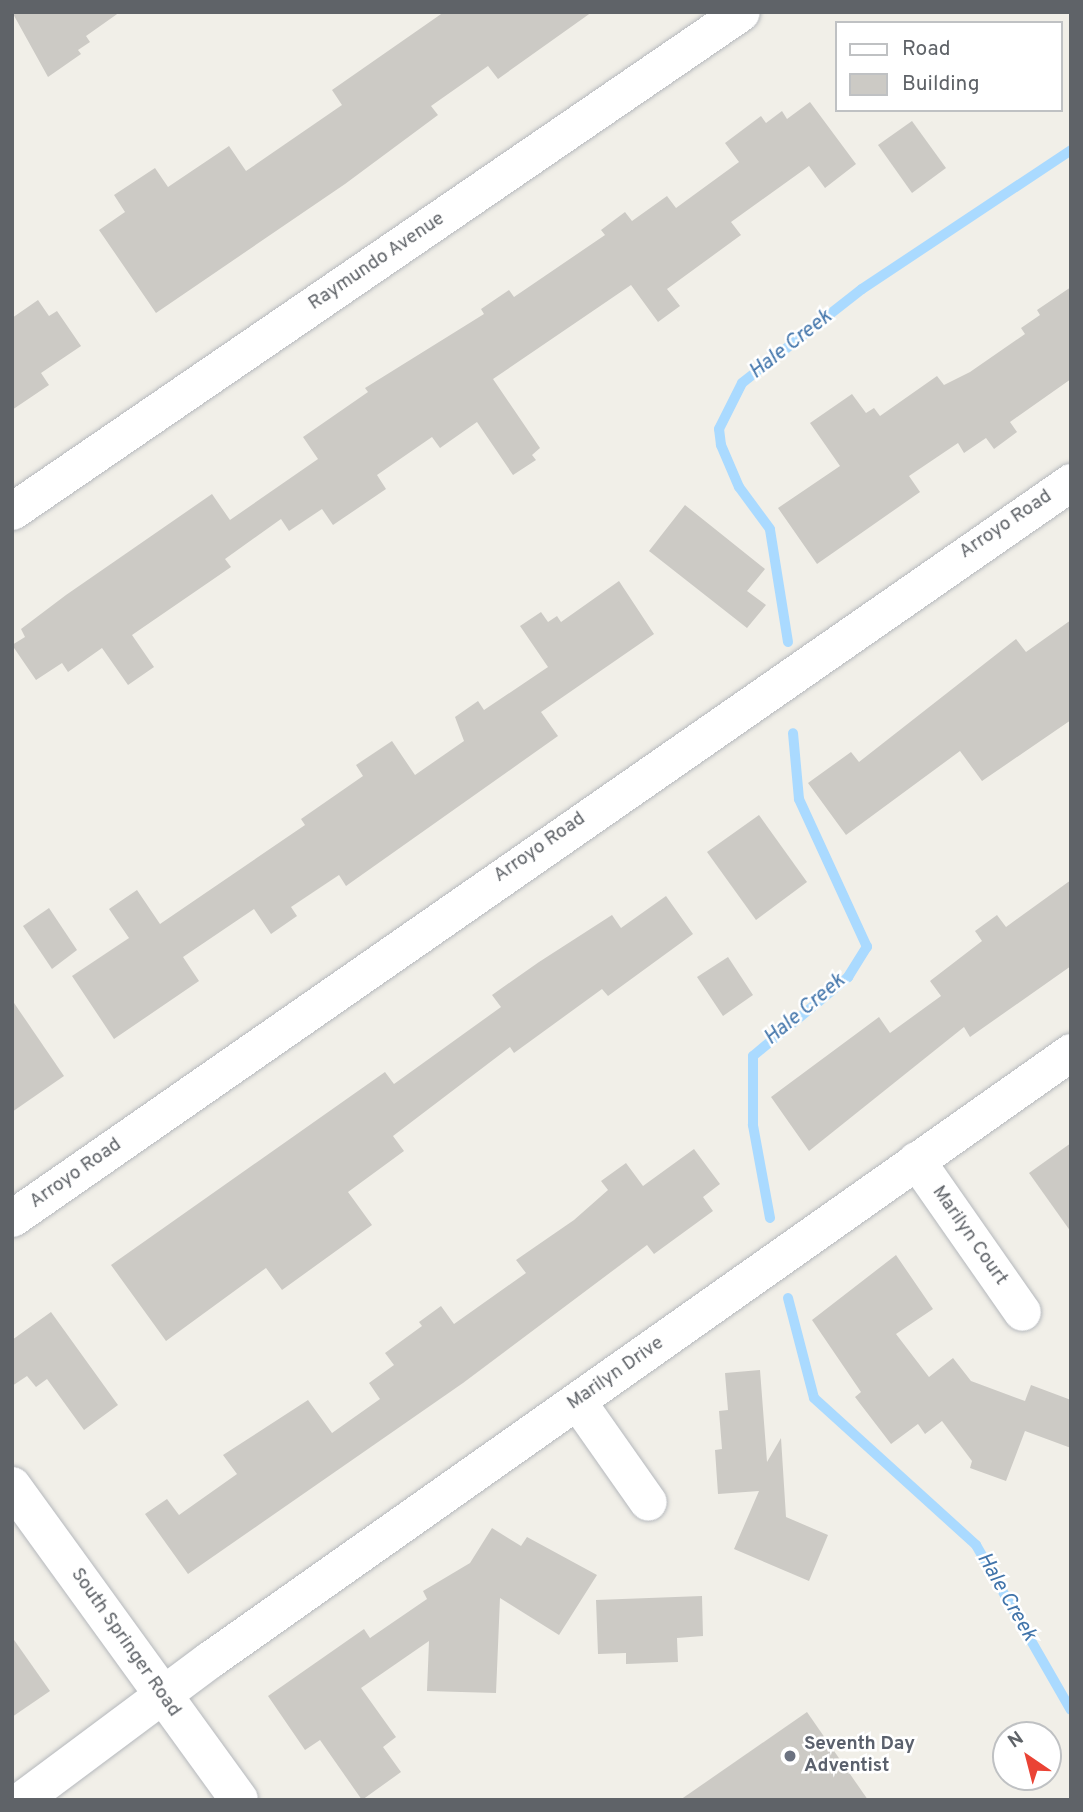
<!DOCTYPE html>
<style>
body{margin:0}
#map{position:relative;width:1083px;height:1812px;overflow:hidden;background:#f1efe8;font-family:Overpass,sans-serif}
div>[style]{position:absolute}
.stream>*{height:10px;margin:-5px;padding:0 5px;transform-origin:5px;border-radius:5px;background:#aadaff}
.building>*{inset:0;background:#cccac5}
.roads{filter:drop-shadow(0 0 2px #b5b8bc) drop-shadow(0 0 2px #b5b8bc)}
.street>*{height:37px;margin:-18.5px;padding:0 18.5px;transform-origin:18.5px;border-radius:18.5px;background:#fff}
.secondary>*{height:38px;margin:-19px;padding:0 19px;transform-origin:19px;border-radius:19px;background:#fff}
.dots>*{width:19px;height:19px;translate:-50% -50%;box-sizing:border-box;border:4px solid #fff;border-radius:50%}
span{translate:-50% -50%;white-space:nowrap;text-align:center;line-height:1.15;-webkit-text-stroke:5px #fff;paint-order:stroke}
.street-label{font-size:19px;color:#5f6368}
.worship-label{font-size:19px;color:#5b616d;font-weight:700}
.left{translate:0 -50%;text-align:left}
.water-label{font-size:21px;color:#4174aa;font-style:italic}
.frame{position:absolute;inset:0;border:14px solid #5f6368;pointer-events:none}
.legend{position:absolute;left:835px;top:21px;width:228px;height:91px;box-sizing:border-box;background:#fff;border:2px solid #bfc1c3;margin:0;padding:9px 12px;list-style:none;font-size:21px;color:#5f6368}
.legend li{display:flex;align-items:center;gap:14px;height:35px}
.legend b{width:35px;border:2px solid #bfc1c3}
.north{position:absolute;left:992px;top:1721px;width:70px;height:70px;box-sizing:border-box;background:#fff;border:2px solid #bfc1c3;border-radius:50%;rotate:325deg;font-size:19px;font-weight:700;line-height:28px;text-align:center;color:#5f6368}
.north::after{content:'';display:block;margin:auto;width:24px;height:32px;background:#ea4335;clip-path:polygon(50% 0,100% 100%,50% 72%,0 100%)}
</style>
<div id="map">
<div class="stream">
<i style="left:788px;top:642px;width:114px;rotate:-99.1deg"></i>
<i style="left:770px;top:529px;width:52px;rotate:-126.4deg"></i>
<i style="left:739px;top:487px;width:46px;rotate:-113.2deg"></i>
<i style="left:721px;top:445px;width:16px;rotate:-97deg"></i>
<i style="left:719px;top:429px;width:51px;rotate:-63.4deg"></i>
<i style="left:742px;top:383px;width:152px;rotate:-38.1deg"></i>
<i style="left:862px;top:289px;width:251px;rotate:-33.6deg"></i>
<i style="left:770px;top:1218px;width:95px;rotate:-100.4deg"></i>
<i style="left:753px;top:1125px;width:69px;rotate:-90deg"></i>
<i style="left:753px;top:1056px;width:124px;rotate:-39.7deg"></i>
<i style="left:848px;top:977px;width:36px;rotate:-58deg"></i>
<i style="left:867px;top:947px;width:163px;rotate:-114.7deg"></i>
<i style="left:799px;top:799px;width:66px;rotate:-95.2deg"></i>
<i style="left:788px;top:1298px;width:103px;rotate:75.4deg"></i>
<i style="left:814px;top:1398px;width:219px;rotate:42.2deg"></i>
<i style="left:976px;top:1545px;width:190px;rotate:60.1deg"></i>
</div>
<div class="building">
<i style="clip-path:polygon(12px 12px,120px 12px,86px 36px,90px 42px,78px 50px,81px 54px,48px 77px)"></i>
<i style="clip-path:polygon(444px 12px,592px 12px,498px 79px,488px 66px,431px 106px,438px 115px,345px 184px,156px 313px,99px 230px,125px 212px,114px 195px,155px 168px,168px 187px,229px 146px,246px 171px,342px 105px,332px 90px)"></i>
<i style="clip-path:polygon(810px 102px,856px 164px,825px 188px,809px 166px,731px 222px,741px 235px,667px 289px,680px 306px,658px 322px,631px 285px,493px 379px,540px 448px,532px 455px,536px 460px,513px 475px,477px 422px,440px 448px,432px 437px,377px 475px,386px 489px,333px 525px,322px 509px,289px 531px,281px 519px,225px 559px,231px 567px,132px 635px,154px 667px,128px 685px,102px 648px,68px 672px,62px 663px,36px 680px,12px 645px,25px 637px,21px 629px,66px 595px,212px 494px,230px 520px,318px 459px,303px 437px,368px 392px,365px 388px,484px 314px,481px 309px,509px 290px,514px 297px,605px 235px,601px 230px,625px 212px,632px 221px,667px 196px,676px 208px,739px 162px,725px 143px,761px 116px,766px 123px,782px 111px,787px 119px)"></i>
<i style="clip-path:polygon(912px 121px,946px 168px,912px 193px,878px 145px)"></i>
<i style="clip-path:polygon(1071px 287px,1071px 379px,1010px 422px,1017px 432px,994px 449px,986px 438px,964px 453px,958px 443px,909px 476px,920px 492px,817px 564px,778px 508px,840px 466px,810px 423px,852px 394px,866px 413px,874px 408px,880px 416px,937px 376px,944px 385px,970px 372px,1025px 334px,1021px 328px,1040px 315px,1037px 310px)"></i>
<i style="clip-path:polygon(38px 300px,49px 316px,57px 311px,81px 346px,41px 373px,49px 385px,12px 410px,12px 318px)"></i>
<i style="clip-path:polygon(685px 505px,765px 569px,747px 591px,766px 605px,747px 628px,649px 551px)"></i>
<i style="clip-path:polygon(619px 581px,654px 634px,541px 712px,558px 736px,346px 886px,339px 875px,291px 907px,297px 916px,271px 934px,254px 909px,183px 957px,199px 981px,114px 1039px,72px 976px,129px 938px,109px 909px,137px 890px,160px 924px,305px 825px,301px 819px,363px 776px,356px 765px,392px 741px,415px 775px,464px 741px,455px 717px,478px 701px,484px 710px,548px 667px,520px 626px,541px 612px,548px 622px,557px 616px,561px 622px)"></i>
<i style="clip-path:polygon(1071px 620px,1071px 720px,982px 781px,960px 751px,846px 835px,808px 783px,851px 752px,859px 762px,1016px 639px,1026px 652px)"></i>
<i style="clip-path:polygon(759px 815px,807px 882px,756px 920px,707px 852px)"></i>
<i style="clip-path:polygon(1071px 880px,1071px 966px,970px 1037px,964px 1027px,809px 1151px,771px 1097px,879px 1017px,890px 1033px,941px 996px,930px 981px,982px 941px,975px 931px,997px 915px,1006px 927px)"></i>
<i style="clip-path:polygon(666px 896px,693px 934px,608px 996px,602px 989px,514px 1053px,510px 1047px,393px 1136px,404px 1151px,348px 1192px,372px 1225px,282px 1290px,266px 1268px,166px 1341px,111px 1265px,385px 1072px,394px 1084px,501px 1007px,492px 995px,539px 962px,612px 915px,621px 928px)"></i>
<i style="clip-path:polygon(49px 908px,77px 950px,52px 969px,23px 926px)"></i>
<i style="clip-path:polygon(728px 957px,753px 995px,723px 1016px,697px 977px)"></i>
<i style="clip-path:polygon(12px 1000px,64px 1076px,12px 1112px)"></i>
<i style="clip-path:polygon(1071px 1143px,1071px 1232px,1029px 1173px)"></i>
<i style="clip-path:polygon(694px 1149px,720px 1184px,703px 1197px,713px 1211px,654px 1254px,647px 1245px,463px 1383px,188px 1574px,145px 1514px,167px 1499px,179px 1515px,237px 1474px,223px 1455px,308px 1400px,332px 1433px,380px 1399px,369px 1383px,394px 1365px,385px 1353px,422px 1326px,419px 1322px,441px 1306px,454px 1324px,526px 1273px,516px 1260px,574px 1220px,608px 1190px,601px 1181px,626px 1163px,643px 1186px)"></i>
<i style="clip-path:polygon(896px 1255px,933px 1309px,896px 1334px,929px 1377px,953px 1358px,971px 1381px,1025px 1401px,1031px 1385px,1071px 1400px,1071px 1448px,1025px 1431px,1006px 1481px,970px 1468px,972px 1461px,942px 1421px,925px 1434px,918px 1424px,891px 1444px,855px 1397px,861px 1392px,812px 1320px)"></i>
<i style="clip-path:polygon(51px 1312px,118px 1405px,84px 1430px,47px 1379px,36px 1387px,27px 1376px,12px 1386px,12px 1340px)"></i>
<i style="clip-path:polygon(760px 1370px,767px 1462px,781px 1438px,786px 1517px,828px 1535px,809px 1581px,734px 1549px,759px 1491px,718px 1494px,715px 1450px,722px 1449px,719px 1411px,728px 1410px,725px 1373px)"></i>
<i style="clip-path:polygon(492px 1528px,521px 1546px,527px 1537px,597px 1575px,559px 1635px,500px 1598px,496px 1693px,427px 1691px,429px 1641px,361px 1688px,396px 1737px,383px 1747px,401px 1772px,362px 1800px,320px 1740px,305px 1750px,268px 1696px,364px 1629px,370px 1638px,427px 1599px,423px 1591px,470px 1563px)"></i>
<i style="clip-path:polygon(702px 1596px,703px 1636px,677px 1638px,678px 1662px,626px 1664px,626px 1653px,598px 1654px,596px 1600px)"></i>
<i style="clip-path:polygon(12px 1637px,50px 1691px,12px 1717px)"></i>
<i style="clip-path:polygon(807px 1712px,868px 1800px,680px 1800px)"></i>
</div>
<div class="roads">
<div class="street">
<i style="left:12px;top:511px;width:883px;rotate:-34.39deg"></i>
<i style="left:916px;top:1160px;width:185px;rotate:55.1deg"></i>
<i style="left:12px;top:1218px;width:1290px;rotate:-34.8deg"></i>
<i style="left:577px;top:1401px;width:123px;rotate:54.9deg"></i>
<i style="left:21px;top:1800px;width:234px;rotate:-36.7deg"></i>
<i style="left:209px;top:1660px;width:1055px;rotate:-35.2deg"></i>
</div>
<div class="secondary">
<i style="left:12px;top:1486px;width:387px;rotate:54.1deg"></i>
</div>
</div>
<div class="dots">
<i style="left:790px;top:1756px;background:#6b7280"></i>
</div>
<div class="street-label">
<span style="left:377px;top:262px;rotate:-34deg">Raymundo Avenue</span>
<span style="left:1006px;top:525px;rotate:-34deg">Arroyo Road</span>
<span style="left:540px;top:848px;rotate:-35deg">Arroyo Road</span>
<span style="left:76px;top:1174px;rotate:-35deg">Arroyo Road</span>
<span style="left:969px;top:1236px;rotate:55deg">Marilyn Court</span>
<span style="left:616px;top:1374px;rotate:-35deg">Marilyn Drive</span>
<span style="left:125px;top:1643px;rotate:55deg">South Springer Road</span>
</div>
<div class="worship-label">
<span class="left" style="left:804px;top:1756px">Seventh Day<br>Adventist</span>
</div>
<div class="water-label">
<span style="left:791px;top:345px;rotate:-38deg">Hale Creek</span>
<span style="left:805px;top:1010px;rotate:-40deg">Hale Creek</span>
<span style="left:1006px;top:1597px;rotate:60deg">Hale Creek</span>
</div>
<div class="frame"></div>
<ul class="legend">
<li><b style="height:9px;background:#fff"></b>Road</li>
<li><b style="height:19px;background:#cccac5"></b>Building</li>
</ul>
<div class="north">N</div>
</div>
